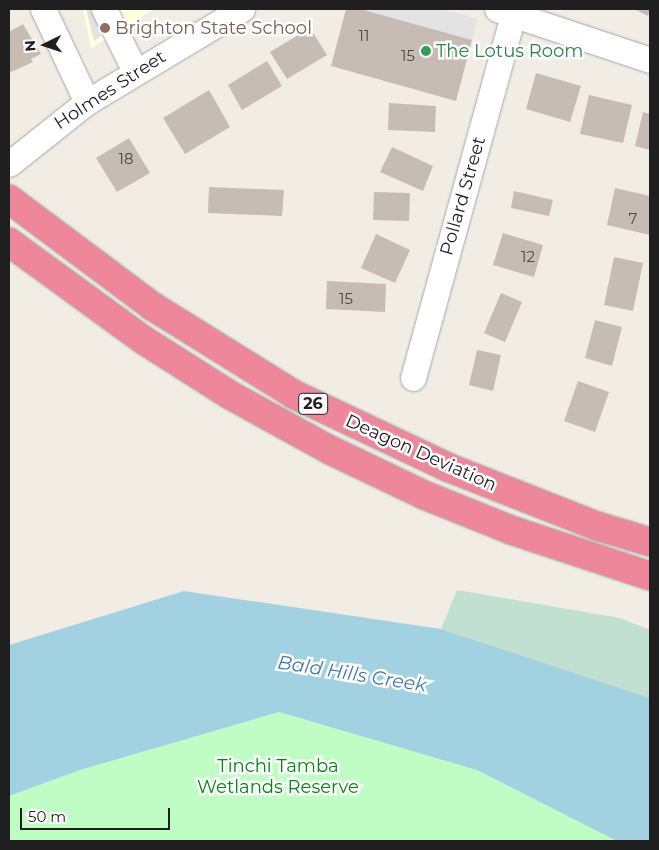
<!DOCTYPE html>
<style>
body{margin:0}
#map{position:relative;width:659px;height:850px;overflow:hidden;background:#f1ede5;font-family:Montserrat,sans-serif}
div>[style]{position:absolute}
.education>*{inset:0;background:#ffffe0}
.wetland>*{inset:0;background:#c1e0d2}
.park>*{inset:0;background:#bffdc5}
.parking>*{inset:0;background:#e3e3e3}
.water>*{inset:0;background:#a2d2e1}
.building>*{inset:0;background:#c6bcb4}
.roads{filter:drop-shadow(0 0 1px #a6a6a6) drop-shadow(0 0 1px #a6a6a6)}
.minor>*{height:25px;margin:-12.5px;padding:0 12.5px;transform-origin:12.5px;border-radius:12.5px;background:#fff}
.highway>*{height:28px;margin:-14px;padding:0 14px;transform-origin:14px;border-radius:14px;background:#ed8799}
.dots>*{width:14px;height:14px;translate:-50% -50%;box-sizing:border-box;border:2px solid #fff;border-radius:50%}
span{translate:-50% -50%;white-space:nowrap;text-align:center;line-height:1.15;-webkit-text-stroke:5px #fff;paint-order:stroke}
.number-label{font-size:15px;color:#494644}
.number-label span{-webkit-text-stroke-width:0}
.shield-label span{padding:1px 4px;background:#fff;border:1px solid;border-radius:4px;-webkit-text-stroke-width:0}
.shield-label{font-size:16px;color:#1f1f1f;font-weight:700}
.education-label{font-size:18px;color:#785e54}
.left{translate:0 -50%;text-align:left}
.leisure-label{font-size:18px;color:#27864d}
.street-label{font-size:18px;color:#1f1f1f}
.park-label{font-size:18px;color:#038710}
.water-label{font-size:19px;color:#4177af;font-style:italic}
.frame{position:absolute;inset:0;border:10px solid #1f1f1f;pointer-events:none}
.north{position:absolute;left:20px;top:20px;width:50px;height:50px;-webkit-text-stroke:4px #fff;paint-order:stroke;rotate:266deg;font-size:14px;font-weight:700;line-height:20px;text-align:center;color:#1f1f1f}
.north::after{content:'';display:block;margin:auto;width:18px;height:22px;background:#1f1f1f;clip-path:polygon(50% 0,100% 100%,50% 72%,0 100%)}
.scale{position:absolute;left:20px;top:808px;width:150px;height:22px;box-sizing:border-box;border:2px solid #1f1f1f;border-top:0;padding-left:6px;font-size:15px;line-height:18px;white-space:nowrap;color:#1f1f1f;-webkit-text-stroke:4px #fff;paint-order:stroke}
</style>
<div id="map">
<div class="education">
<i style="clip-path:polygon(83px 9px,154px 9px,91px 48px)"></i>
</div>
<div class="wetland">
<i style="clip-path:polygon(457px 590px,620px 618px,650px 630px,650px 698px,441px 629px)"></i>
</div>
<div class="park">
<i style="clip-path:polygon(279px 712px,477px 770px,617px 841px,9px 841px,9px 796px,80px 770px)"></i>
</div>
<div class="parking">
<i style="clip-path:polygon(86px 9px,99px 9px,105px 33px,94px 41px)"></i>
<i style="clip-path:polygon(360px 9px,442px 9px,478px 19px,472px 40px)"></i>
</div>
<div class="water">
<i style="clip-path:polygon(184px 591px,441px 629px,650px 698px,650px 841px,617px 841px,477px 770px,279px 712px,80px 770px,9px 796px,9px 645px)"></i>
</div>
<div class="building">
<i style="clip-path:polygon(346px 9px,360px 9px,472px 40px,456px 101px,331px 66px)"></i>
<i style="clip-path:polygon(634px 9px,650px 9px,648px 16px)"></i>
<i style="clip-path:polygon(23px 24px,41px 54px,31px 59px,33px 62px,9px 73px,9px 32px)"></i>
<i style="clip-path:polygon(310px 28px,327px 55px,287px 79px,270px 52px)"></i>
<i style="clip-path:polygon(267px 61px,282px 86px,242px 110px,228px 85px)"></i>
<i style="clip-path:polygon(536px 73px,581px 86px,570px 122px,526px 109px)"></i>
<i style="clip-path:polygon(209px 90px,230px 127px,185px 154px,163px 118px)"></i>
<i style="clip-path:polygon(589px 95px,632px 105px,623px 143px,580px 134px)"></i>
<i style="clip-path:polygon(389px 103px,436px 106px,435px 132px,388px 130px)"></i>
<i style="clip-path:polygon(643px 112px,650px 114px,650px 150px,635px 146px)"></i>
<i style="clip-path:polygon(129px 138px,150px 173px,117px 192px,96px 158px)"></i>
<i style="clip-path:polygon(392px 147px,433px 166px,423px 191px,380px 172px)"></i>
<i style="clip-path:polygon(209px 187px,284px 190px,282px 216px,208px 213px)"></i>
<i style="clip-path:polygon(615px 188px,650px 196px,650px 235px,607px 225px)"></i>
<i style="clip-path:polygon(514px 191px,553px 200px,549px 216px,511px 208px)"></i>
<i style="clip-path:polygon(374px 192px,410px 193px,409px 221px,373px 220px)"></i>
<i style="clip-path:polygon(503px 233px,543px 245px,534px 277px,493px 265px)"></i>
<i style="clip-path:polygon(376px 234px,410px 250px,395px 283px,361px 268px)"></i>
<i style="clip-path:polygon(614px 257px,643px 263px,633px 311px,604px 305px)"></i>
<i style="clip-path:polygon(327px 281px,386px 284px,385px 312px,326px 309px)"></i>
<i style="clip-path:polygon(501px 293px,522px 302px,505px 342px,484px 333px)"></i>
<i style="clip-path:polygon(595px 320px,622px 327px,612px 366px,585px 358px)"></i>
<i style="clip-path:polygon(477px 350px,501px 355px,493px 391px,469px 385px)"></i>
<i style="clip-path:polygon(578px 381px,609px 392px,595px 432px,564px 421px)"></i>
</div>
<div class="roads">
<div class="minor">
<i style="left:43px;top:9px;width:103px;rotate:64.7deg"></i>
<i style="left:104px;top:9px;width:69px;rotate:63.4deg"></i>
<i style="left:497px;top:9px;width:161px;rotate:18.4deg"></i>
<i style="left:9px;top:164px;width:100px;rotate:-38.5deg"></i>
<i style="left:87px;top:102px;width:181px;rotate:-31deg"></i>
<i style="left:413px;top:378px;width:377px;rotate:-74.6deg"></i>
</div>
<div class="highway">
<i style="left:9px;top:199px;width:179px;rotate:36.8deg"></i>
<i style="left:152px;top:306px;width:168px;rotate:31.9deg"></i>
<i style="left:295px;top:395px;width:168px;rotate:25.3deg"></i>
<i style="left:447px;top:467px;width:161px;rotate:21.5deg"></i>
<i style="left:597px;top:526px;width:55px;rotate:16.8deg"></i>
<i style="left:9px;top:242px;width:168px;rotate:36.1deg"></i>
<i style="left:145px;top:341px;width:101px;rotate:32.4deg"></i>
<i style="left:230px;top:395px;width:114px;rotate:28.8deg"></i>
<i style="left:330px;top:450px;width:104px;rotate:25.6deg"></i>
<i style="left:424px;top:495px;width:94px;rotate:21.9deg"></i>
<i style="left:511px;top:530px;width:146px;rotate:18.3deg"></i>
</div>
</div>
<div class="dots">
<i style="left:105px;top:28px;background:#8d6e63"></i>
<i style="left:426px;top:51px;background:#2e9e5b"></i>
</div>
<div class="number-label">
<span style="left:364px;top:36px">11</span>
<span style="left:408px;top:56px">15</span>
<span style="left:126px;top:159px">18</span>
<span style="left:633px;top:219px">7</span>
<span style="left:528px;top:257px">12</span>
<span style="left:346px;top:299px">15</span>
</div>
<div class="shield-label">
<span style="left:313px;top:404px">26</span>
</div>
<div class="education-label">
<span class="left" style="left:115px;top:28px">Brighton State School</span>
</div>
<div class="leisure-label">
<span class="left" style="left:436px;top:51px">The Lotus Room</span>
</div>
<div class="street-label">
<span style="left:110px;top:90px;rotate:-33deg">Holmes Street</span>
<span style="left:463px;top:196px;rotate:-74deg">Pollard Street</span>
<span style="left:421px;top:453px;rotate:24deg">Deagon Deviation</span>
</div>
<div class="park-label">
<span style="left:278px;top:777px">Tinchi Tamba<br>Wetlands Reserve</span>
</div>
<div class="water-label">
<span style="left:352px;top:674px;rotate:9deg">Bald Hills Creek</span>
</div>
<div class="frame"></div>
<div class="north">N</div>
<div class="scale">50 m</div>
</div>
